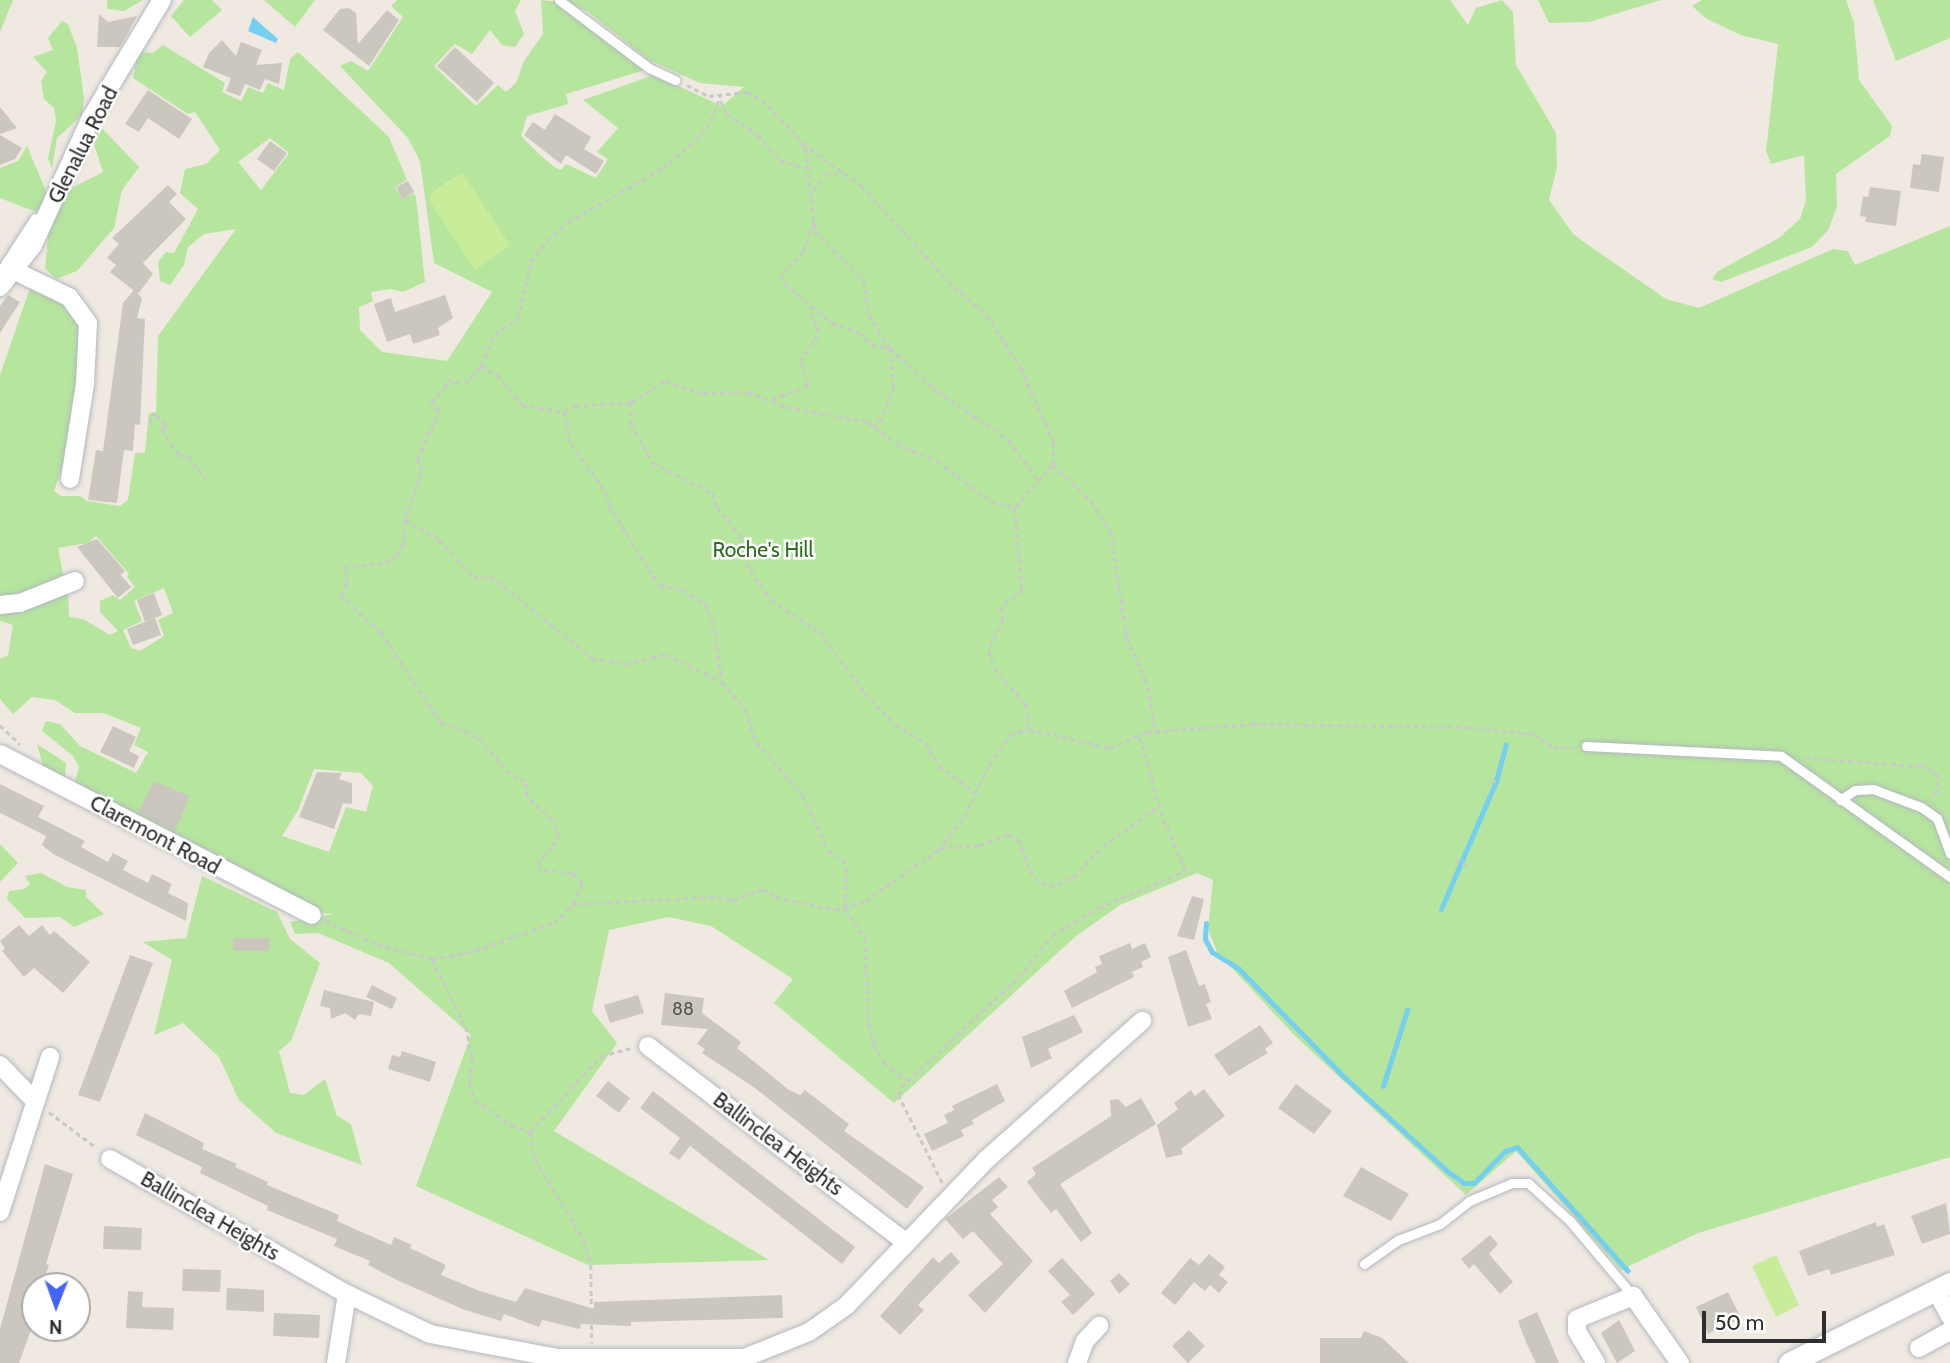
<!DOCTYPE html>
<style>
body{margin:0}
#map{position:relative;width:1950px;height:1363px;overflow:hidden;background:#efe9e1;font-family:Cabin,sans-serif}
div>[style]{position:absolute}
.green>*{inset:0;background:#b6e59e}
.pitch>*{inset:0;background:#c9ec9a}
.water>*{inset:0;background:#75cff0}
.stream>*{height:5px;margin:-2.5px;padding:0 2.5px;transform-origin:2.5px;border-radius:2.5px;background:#75cff0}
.building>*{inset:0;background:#cbc7bf}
.path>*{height:2.5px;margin-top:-1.25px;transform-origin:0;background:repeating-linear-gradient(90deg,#c9c9c9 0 5px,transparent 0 8.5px)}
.roads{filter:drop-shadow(0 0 2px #b4b7c1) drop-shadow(0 0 2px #b4b7c1)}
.service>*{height:9px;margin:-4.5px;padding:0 4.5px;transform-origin:4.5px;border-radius:4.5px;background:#fff}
.minor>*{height:18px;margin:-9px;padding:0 9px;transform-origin:9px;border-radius:9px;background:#fff}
.tertiary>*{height:21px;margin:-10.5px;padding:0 10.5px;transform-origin:10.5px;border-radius:10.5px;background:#fff}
span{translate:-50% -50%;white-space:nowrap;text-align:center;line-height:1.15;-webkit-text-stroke:5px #fff;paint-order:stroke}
.number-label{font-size:18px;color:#555452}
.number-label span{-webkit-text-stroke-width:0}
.street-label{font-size:21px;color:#2e2e2e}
.park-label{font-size:21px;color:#2c6e1b}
.north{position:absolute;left:21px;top:1272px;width:70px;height:70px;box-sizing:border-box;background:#fff;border:2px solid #ababab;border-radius:50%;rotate:181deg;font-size:19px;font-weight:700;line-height:28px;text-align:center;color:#2e2e2e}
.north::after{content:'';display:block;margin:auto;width:24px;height:32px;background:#4264fb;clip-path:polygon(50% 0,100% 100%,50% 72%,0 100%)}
.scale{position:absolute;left:1702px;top:1311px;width:124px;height:32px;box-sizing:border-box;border:4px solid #2e2e2e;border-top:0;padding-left:9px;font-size:21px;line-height:24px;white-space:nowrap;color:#2e2e2e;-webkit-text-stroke:5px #fff;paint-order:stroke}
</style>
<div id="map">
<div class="green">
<i style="clip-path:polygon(0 0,13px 0,0 32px)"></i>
<i style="clip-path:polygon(107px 0,143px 0,124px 11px,107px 9px)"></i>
<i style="clip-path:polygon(184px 0,212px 0,222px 10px,190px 37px,171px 16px)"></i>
<i style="clip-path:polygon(264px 0,315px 0,295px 27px)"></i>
<i style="clip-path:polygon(evenodd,397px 0,521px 0,515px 11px,524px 34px,515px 47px,502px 45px,490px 30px,472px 54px,455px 44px,434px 66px,476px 106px,498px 85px,506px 92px,516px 83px,524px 61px,543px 34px,541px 0,556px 2px,645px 70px,566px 94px,568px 104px,527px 116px,521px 136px,538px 153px,554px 167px,561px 170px,566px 164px,596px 178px,608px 159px,597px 152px,618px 128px,583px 100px,654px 75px,722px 106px,744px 87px,700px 83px,649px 60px,588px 12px,565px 0,1450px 0,1468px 25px,1476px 8px,1502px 0,1513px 12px,1516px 65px,1556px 133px,1557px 167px,1549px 200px,1574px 235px,1666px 299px,1699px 308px,1833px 249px,1848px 251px,1855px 265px,1950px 226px,1950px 1157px,1698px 1233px,1621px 1270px,1516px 1151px,1466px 1195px,1294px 1035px,1217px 952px,1208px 929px,1213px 880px,1197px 873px,1120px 905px,1076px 936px,894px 1103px,774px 1003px,793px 979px,711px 926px,669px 917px,609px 930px,592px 1011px,617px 1043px,554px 1131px,769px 1260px,588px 1265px,416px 1186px,471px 1035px,389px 963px,318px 933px,295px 934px,290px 922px,334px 914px,319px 913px,74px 784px,79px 767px,73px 756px,42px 731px,46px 721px,60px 724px,80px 746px,136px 773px,148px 752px,134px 745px,141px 728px,103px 713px,75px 713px,55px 700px,32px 697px,13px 714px,0 699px,0 659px,8px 655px,13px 625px,0 621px,1px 610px,68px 593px,69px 617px,83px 619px,110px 635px,118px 631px,100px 612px,100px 601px,113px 595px,120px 600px,135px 587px,127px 577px,129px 574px,96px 536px,88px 543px,58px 548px,64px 580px,0 601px,0 375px,30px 288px,73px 308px,83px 340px,64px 463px,54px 491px,61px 496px,80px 496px,87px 501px,120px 506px,128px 500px,135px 453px,145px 453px,149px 413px,156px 412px,158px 336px,236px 229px,204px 234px,188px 247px,184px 265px,170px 285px,160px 281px,158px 262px,166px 252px,174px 253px,198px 209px,180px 193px,185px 169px,206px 164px,220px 150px,195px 112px,188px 114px,133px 78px,138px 52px,153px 53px,163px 45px,225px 83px,222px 92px,241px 101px,248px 87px,263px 93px,268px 83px,284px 90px,290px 59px,298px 52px,389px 137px,407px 180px,395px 187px,402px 199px,414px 193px,416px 197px,425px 282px,403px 292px,391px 289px,371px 292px,373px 301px,359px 307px,360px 330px,382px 352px,447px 361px,492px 292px,434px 263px,420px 161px,408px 138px,340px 66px,351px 61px,368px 71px,403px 17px,391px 6px,397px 0,270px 138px,289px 153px,261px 190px,238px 162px,270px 138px,397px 0,457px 176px,465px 178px,510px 246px,432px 193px,457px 176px,397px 0,164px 588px,173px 613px,158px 620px,164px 636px,140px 651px,131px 648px,123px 630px,142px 621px,134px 601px,164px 588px,397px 0,314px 769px,361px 773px,373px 786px,366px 812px,346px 807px,329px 852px,282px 836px,298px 810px,314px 769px)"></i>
<i style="clip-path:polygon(1538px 0,1661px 0,1589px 22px,1549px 23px)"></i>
<i style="clip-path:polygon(1702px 0,1846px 0,1854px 23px,1859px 80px,1892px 126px,1890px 136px,1836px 174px,1837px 207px,1828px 230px,1812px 247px,1721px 282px,1712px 279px,1718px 271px,1779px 238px,1800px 219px,1806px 200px,1804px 155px,1771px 164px,1766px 151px,1778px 44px,1741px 35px,1707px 19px,1692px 6px)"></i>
<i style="clip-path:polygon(1873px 0,1950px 0,1950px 38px,1896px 61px)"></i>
<i style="clip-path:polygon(62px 21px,68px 24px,77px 48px,84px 98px,82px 115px,57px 138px,52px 169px,48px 158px,56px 121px,54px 108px,44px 99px,41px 81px,47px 72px,33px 57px,53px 50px,48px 38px)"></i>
<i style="clip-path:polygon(102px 128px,139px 167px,122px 190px,114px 228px,77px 271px,56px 279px,45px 268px,49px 229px,68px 190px,103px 172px,91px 135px)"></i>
<i style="clip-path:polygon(27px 146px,46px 191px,39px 213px,0 198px,0 168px,18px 161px)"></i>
<i style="clip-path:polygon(37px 744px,66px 763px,65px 779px,44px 770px)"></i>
<i style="clip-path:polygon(0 844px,18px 863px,0 882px)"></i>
<i style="clip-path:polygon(41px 873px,67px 887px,86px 890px,86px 897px,104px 914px,74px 927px,60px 917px,25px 918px,7px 899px,9px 891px,24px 889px,30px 884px,25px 876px)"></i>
<i style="clip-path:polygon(202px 876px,277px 912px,290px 939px,320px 963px,291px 1041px,279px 1051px,290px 1093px,304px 1095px,325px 1079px,337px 1116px,351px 1124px,362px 1165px,276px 1133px,239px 1100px,219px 1057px,183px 1023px,154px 1035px,172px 960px,143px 942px,186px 938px)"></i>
</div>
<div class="pitch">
<i style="clip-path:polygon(462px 173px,510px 246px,475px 270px,429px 200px,431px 194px)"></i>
<i style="clip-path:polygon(1776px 1255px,1799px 1305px,1776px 1317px,1752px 1266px)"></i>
</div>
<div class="water">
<i style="clip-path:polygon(253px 17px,278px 39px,276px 43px,248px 31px)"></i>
</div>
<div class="stream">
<i style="left:1441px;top:909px;width:139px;rotate:-66.7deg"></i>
<i style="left:1496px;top:781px;width:38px;rotate:-75deg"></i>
<i style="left:1206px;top:923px;width:16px;rotate:94deg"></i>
<i style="left:1205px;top:939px;width:15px;rotate:62deg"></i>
<i style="left:1212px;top:952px;width:32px;rotate:32deg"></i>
<i style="left:1239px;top:969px;width:148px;rotate:45.8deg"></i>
<i style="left:1342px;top:1075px;width:142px;rotate:42.4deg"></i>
<i style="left:1447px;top:1171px;width:21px;rotate:35deg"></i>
<i style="left:1464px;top:1183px;width:10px"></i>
<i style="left:1474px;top:1183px;width:45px;rotate:-45.9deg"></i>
<i style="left:1505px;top:1151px;width:13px;rotate:-18deg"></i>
<i style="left:1517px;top:1147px;width:166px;rotate:48.2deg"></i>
<i style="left:1383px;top:1086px;width:80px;rotate:-72.5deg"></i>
</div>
<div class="building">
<i style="clip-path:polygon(349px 8px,356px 13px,358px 44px,387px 10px,399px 20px,369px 66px,323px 30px,340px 9px)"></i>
<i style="clip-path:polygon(99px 14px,108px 22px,137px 16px,120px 47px,97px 47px)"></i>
<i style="clip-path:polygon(222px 40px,236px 56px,241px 42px,262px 50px,256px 65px,282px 63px,279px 84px,265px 79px,260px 90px,245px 84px,240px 96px,226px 91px,231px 78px,203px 67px,209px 53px)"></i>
<i style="clip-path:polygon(455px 47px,494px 83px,477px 102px,437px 66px)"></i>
<i style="clip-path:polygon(148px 90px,192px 119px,179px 139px,148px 118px,139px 132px,125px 124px)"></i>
<i style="clip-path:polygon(0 107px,17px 128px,0 134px)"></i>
<i style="clip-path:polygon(555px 114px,591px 137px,584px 149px,604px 161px,596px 174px,566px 155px,561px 164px,524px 135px,533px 122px,545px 130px)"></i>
<i style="clip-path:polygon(0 135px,22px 148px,15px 159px,0 165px)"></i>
<i style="clip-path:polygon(270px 141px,287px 153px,274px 171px,257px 159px)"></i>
<i style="clip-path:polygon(1922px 154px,1944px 157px,1939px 192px,1910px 188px,1913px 164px,1920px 165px)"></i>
<i style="clip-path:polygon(408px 181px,414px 192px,402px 199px,396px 187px)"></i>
<i style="clip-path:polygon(168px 185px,177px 194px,169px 202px,186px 219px,143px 263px,153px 274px,138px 294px,110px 272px,116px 265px,107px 258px,119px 244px,112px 238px)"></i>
<i style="clip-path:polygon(1870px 187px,1901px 191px,1896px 226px,1865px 222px,1866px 217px,1860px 216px,1863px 196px,1868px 197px)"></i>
<i style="clip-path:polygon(134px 290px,142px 298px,137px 318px,145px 319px,140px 425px,135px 424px,133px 451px,124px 450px,117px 503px,88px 500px,96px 450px,103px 451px,123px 303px)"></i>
<i style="clip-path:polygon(8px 295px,20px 302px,0 333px,0 306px)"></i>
<i style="clip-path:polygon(445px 295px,453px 318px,438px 328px,440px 335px,413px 344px,410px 334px,387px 342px,374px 304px,391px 298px,395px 312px)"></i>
<i style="clip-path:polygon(97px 539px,125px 571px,121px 575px,131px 587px,118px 598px,77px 547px)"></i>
<i style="clip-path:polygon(154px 593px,162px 615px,145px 622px,137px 600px)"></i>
<i style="clip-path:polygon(155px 618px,161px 635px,133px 645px,127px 629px)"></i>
<i style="clip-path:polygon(113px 726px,136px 737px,129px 751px,139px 756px,134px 768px,100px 752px)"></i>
<i style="clip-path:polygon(317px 772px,342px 773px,339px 779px,352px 783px,352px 804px,343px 803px,334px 829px,299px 817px)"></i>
<i style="clip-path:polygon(154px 781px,190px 796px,175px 831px,138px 812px)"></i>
<i style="clip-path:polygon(0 784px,44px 806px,38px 817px,85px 841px,81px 847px,108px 862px,113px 853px,128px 861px,123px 870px,148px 883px,152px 874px,172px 884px,168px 893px,188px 903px,186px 921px,53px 854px,42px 845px,46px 836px,0 813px)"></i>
<i style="clip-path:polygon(1192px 896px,1204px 899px,1194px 940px,1177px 936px)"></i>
<i style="clip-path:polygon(19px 925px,29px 936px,42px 925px,50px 935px,54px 931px,90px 962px,63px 993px,34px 968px,24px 977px,2px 951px,5px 948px,0 941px)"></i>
<i style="clip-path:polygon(233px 938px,269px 938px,269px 951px,233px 951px)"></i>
<i style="clip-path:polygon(1130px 943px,1132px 949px,1145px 943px,1151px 957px,1141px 962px,1143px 967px,1132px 972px,1134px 977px,1072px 1008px,1064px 991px,1097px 972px,1095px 967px,1102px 964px,1099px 956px)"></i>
<i style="clip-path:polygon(1186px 950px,1199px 986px,1205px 984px,1211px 1002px,1206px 1004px,1212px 1019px,1188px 1027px,1168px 957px)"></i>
<i style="clip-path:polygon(130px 955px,153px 963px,100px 1102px,78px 1095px)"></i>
<i style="clip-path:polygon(372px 985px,397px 998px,392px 1009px,366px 997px)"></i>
<i style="clip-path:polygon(324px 990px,374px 1002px,371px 1016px,359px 1014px,355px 1020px,345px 1013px,331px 1019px,330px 1008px,320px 1006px)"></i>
<i style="clip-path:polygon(665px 993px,704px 998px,702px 1013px,741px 1042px,737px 1048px,789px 1090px,800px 1095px,805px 1090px,849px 1124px,844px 1131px,924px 1187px,907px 1209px,755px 1088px,702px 1053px,705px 1049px,697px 1044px,708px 1029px,661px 1025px)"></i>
<i style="clip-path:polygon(638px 995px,644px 1013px,610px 1023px,604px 1005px)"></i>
<i style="clip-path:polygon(1074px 1015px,1083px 1032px,1048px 1049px,1052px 1058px,1031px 1068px,1022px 1037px)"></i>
<i style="clip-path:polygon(1260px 1025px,1273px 1043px,1265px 1049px,1268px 1053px,1229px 1076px,1214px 1055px)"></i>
<i style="clip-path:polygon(402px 1051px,436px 1062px,430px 1082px,388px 1069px,392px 1055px,400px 1057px)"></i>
<i style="clip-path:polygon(608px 1081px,630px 1098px,619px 1113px,596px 1096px)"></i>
<i style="clip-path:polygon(997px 1084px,1005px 1101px,972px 1120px,974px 1124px,961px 1130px,964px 1136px,932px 1151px,924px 1134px,948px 1123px,944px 1115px,954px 1110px,952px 1106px)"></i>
<i style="clip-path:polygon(1296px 1084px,1332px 1111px,1314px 1134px,1278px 1108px)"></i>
<i style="clip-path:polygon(1204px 1089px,1225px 1116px,1181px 1149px,1183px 1154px,1166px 1158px,1157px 1125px,1178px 1109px,1174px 1103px,1191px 1090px,1195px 1096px)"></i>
<i style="clip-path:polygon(653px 1091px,855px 1247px,842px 1264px,690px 1146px,679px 1160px,669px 1153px,680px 1138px,640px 1108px)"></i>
<i style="clip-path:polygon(1141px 1098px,1156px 1124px,1060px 1184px,1092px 1233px,1081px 1242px,1056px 1209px,1051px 1213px,1027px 1182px,1036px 1174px,1032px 1168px,1111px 1116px,1110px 1100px,1118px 1099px,1126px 1107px)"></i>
<i style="clip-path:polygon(145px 1113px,204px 1143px,202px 1149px,237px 1164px,235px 1167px,268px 1182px,267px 1185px,339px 1215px,337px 1221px,391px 1245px,394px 1237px,412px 1245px,410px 1248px,446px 1265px,441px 1275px,480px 1291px,516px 1302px,525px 1288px,594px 1309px,594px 1302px,782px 1295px,783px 1318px,631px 1322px,631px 1326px,581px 1324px,580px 1329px,542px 1320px,539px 1327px,504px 1314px,501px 1321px,465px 1310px,399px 1281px,368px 1265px,370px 1261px,334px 1246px,337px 1239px,267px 1210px,268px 1206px,200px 1173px,202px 1167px,136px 1135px)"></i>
<i style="clip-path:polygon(45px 1164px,73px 1174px,46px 1264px,49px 1265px,42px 1286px,35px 1286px,35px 1319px,19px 1363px,0 1363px,0 1329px)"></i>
<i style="clip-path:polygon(1361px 1167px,1409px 1194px,1391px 1221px,1343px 1196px)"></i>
<i style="clip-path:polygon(999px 1177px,1008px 1187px,992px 1200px,998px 1207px,990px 1214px,1033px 1261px,985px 1313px,968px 1295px,1003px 1264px,973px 1231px,963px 1239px,945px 1219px)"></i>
<i style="clip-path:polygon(1946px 1203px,1950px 1234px,1922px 1244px,1911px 1216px)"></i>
<i style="clip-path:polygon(1876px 1222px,1877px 1227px,1884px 1224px,1895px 1255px,1831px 1275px,1829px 1269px,1808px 1276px,1799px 1251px)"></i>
<i style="clip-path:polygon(104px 1226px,142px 1228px,141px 1250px,103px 1249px)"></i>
<i style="clip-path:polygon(1490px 1235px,1498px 1244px,1489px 1254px,1513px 1282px,1500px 1294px,1474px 1264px,1469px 1269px,1461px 1259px)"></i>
<i style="clip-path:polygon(951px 1252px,960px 1262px,918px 1305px,924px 1310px,900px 1335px,880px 1316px,933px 1257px,939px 1263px)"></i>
<i style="clip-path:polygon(1209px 1254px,1225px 1267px,1219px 1275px,1228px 1282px,1219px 1293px,1210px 1285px,1205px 1291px,1194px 1282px,1175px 1305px,1161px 1293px,1190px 1258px,1199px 1265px)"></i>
<i style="clip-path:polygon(1062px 1258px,1095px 1294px,1073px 1315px,1061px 1302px,1070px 1295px,1048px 1271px)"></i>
<i style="clip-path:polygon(183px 1269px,221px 1270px,220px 1292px,182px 1291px)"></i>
<i style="clip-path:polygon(1119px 1273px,1130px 1284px,1119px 1294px,1110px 1281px)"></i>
<i style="clip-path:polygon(227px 1288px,264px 1290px,264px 1312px,226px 1310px)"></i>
<i style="clip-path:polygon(128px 1291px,143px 1292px,142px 1307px,174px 1308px,173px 1330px,126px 1328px)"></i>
<i style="clip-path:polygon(1728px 1292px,1741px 1318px,1708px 1334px,1696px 1307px)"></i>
<i style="clip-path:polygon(1537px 1312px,1545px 1330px,1559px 1363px,1536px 1363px,1526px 1342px,1518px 1321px)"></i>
<i style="clip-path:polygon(274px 1313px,320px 1315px,319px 1338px,273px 1336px)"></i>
<i style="clip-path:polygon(1619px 1320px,1635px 1351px,1617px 1363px,1601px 1333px)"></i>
<i style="clip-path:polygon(1189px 1330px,1205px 1346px,1188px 1363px,1172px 1346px)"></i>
<i style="clip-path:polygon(1364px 1331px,1382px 1338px,1409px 1363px,1320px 1363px,1320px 1338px,1361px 1338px)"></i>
</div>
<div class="path">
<i style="left:687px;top:85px;width:25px;rotate:27deg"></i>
<i style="left:709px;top:96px;width:38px;rotate:-6deg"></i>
<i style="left:747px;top:92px;width:17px;rotate:28deg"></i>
<i style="left:762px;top:100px;width:49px;rotate:45.8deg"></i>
<i style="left:796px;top:135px;width:16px;rotate:52deg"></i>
<i style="left:806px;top:148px;width:83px;rotate:83.8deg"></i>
<i style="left:815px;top:231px;width:69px;rotate:45deg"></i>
<i style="left:864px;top:280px;width:35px;rotate:82deg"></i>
<i style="left:869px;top:315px;width:39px;rotate:58deg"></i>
<i style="left:890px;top:348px;width:64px;rotate:42.5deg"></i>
<i style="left:937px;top:391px;width:87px;rotate:34.2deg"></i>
<i style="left:1009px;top:440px;width:49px;rotate:54.1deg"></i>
<i style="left:721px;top:101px;width:14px;rotate:65deg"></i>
<i style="left:727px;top:114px;width:37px;rotate:34deg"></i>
<i style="left:758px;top:135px;width:33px;rotate:49deg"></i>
<i style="left:780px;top:160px;width:28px;rotate:17deg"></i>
<i style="left:803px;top:144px;width:72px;rotate:35.4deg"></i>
<i style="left:862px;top:186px;width:128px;rotate:47.8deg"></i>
<i style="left:948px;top:281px;width:52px;rotate:41.1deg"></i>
<i style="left:987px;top:315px;width:63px;rotate:57.3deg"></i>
<i style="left:1021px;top:368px;width:81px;rotate:66deg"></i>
<i style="left:1054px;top:442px;width:23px;rotate:92deg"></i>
<i style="left:1053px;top:465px;width:57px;rotate:131.5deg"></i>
<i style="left:1015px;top:508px;width:82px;rotate:85.1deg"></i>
<i style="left:1022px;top:590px;width:26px;rotate:140deg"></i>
<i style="left:1002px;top:607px;width:12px;rotate:85deg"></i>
<i style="left:1003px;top:619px;width:35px;rotate:114deg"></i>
<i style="left:989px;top:651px;width:18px;rotate:74deg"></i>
<i style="left:994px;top:668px;width:48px;rotate:48.4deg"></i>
<i style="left:1026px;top:704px;width:25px;rotate:83deg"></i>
<i style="left:1029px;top:729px;width:83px;rotate:13.2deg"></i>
<i style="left:1110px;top:748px;width:40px;rotate:-23.4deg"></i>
<i style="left:1147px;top:732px;width:105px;rotate:-4.4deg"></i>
<i style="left:1252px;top:724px;width:216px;rotate:0.8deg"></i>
<i style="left:1468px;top:727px;width:66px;rotate:6.1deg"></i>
<i style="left:1534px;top:734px;width:24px;rotate:35deg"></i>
<i style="left:1554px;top:748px;width:21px;rotate:-3deg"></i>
<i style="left:814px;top:190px;width:19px;rotate:-55deg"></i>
<i style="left:825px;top:174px;width:18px"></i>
<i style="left:814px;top:222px;width:31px;rotate:109deg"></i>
<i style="left:804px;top:251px;width:33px;rotate:133deg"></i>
<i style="left:782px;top:275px;width:8px;rotate:76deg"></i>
<i style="left:784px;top:283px;width:62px;rotate:39.8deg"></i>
<i style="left:832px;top:323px;width:28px;rotate:18deg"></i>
<i style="left:859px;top:332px;width:18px;rotate:45deg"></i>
<i style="left:872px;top:345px;width:18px;rotate:9deg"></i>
<i style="left:890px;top:348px;width:38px;rotate:84deg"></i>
<i style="left:894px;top:386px;width:35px;rotate:110deg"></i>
<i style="left:882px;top:419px;width:11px;rotate:135deg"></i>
<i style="left:481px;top:366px;width:35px;rotate:-66deg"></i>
<i style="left:495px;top:334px;width:27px;rotate:-33deg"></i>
<i style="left:518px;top:319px;width:59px;rotate:-77.4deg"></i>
<i style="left:531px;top:261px;width:26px;rotate:-51deg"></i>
<i style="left:547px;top:241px;width:28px;rotate:-42deg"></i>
<i style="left:568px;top:222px;width:109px;rotate:-29.6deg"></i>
<i style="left:663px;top:168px;width:59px;rotate:-41.6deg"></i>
<i style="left:707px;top:129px;width:35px;rotate:-68deg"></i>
<i style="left:772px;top:399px;width:39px;rotate:-21deg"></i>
<i style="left:808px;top:385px;width:25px;rotate:-108deg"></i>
<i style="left:800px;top:361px;width:34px;rotate:-56deg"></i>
<i style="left:819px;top:333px;width:26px;rotate:-111deg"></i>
<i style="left:631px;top:402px;width:22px;rotate:90deg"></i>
<i style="left:631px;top:424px;width:45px;rotate:60.6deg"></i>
<i style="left:653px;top:463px;width:67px;rotate:26.6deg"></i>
<i style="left:713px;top:493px;width:15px;rotate:74deg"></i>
<i style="left:717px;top:507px;width:38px;rotate:51deg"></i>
<i style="left:741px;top:537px;width:26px;rotate:79deg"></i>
<i style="left:746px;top:563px;width:45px;rotate:56deg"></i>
<i style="left:771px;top:600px;width:59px;rotate:33.1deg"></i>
<i style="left:820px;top:632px;width:76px;rotate:53.6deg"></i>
<i style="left:865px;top:693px;width:45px;rotate:45.9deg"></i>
<i style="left:896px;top:725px;width:34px;rotate:30deg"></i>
<i style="left:926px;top:742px;width:27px;rotate:62deg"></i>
<i style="left:939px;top:766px;width:44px;rotate:35.8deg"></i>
<i style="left:564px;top:412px;width:33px;rotate:78deg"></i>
<i style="left:571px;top:444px;width:59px;rotate:53.9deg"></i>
<i style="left:606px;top:492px;width:13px;rotate:77deg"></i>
<i style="left:609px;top:505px;width:84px;rotate:58.2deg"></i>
<i style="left:653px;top:576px;width:11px;rotate:52deg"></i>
<i style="left:660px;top:585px;width:24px;rotate:12deg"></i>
<i style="left:683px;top:590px;width:27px;rotate:31deg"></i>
<i style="left:706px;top:604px;width:28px;rotate:71deg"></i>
<i style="left:715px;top:630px;width:52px;rotate:82.3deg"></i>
<i style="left:722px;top:682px;width:37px;rotate:49deg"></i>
<i style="left:746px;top:710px;width:34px;rotate:73deg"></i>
<i style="left:756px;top:742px;width:71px;rotate:48.4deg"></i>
<i style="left:803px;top:795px;width:60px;rotate:65.6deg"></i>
<i style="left:828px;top:850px;width:17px;rotate:31deg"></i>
<i style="left:843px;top:859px;width:10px;rotate:66deg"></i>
<i style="left:847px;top:868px;width:41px;rotate:92.8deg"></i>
<i style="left:845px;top:909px;width:35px;rotate:55deg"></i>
<i style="left:865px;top:938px;width:86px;rotate:87.3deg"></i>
<i style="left:869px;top:1024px;width:22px;rotate:77deg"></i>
<i style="left:874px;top:1045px;width:20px;rotate:60deg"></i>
<i style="left:884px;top:1062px;width:28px;rotate:39deg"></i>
<i style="left:150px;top:423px;width:8px;rotate:-83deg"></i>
<i style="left:151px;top:415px;width:5px"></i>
<i style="left:156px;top:415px;width:14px;rotate:45deg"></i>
<i style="left:166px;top:425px;width:6px;rotate:135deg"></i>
<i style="left:162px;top:429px;width:31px;rotate:57deg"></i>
<i style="left:179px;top:455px;width:9px;rotate:6deg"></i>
<i style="left:188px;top:456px;width:29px;rotate:52deg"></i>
<i style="left:1053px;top:465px;width:52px;rotate:43.5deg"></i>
<i style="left:1091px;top:501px;width:37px;rotate:57deg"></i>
<i style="left:1111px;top:532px;width:107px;rotate:81.4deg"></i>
<i style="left:1127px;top:638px;width:45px;rotate:65.1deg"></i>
<i style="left:1146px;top:679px;width:53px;rotate:79.1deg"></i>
<i style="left:405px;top:520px;width:39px;rotate:30deg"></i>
<i style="left:439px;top:540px;width:51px;rotate:46.6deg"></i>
<i style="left:474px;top:577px;width:17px;rotate:-3deg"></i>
<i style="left:491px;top:576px;width:130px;rotate:39.1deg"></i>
<i style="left:592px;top:658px;width:35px;rotate:10deg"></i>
<i style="left:626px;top:664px;width:41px;rotate:-14deg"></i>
<i style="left:666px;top:654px;width:63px;rotate:26.6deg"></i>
<i style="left:0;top:725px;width:28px;rotate:44deg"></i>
<i style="left:1806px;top:758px;width:115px;rotate:4deg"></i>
<i style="left:1921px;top:766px;width:17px;rotate:24deg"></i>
<i style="left:1937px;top:773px;width:18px;rotate:87deg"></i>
<i style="left:1938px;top:791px;width:10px;rotate:135deg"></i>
<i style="left:1491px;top:780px;width:10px;rotate:17deg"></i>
<i style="left:940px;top:848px;width:39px;rotate:-4deg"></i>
<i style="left:979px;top:845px;width:31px;rotate:-21deg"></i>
<i style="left:1008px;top:834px;width:11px;rotate:27deg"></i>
<i style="left:1018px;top:839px;width:42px;rotate:67.7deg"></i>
<i style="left:1034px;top:878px;width:18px;rotate:29deg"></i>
<i style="left:1050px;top:887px;width:25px;rotate:-23deg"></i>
<i style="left:1073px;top:877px;width:43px;rotate:-45.9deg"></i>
<i style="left:1103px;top:846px;width:69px;rotate:-35.5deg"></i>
<i style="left:1455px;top:860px;width:13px;rotate:23deg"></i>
<i style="left:573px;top:904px;width:137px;rotate:-2.9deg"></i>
<i style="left:710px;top:897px;width:23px;rotate:7deg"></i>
<i style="left:733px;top:900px;width:32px;rotate:-20deg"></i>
<i style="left:763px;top:889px;width:15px;rotate:32deg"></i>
<i style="left:776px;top:897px;width:60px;rotate:12.4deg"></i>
<i style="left:835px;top:910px;width:31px;rotate:-17deg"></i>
<i style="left:865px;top:901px;width:89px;rotate:-34.9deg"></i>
<i style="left:938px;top:850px;width:42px;rotate:-51.8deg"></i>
<i style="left:964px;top:817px;width:58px;rotate:-64.3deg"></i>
<i style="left:989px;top:765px;width:37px;rotate:-55deg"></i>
<i style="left:1010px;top:735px;width:19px;rotate:-18deg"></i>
<i style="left:325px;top:921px;width:58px;rotate:23.5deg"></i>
<i style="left:378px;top:944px;width:56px;rotate:15.5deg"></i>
<i style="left:432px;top:959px;width:36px;rotate:-10deg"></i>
<i style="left:467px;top:953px;width:92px;rotate:-19deg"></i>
<i style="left:554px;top:923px;width:27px;rotate:-45deg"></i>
<i style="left:573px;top:904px;width:21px;rotate:-65deg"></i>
<i style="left:582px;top:885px;width:14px;rotate:-126deg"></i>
<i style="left:574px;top:874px;width:33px;rotate:-173deg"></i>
<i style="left:541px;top:870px;width:6px;rotate:-129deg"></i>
<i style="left:537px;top:865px;width:36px;rotate:-52deg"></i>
<i style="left:559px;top:837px;width:18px;rotate:-112deg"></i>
<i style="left:552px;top:820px;width:34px;rotate:-137deg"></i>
<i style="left:527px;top:797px;width:15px;rotate:-98deg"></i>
<i style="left:525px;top:782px;width:17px;rotate:-152deg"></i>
<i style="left:510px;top:774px;width:50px;rotate:-131.7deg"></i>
<i style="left:477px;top:737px;width:40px;rotate:-158deg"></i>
<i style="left:440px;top:722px;width:107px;rotate:-123.5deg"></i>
<i style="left:381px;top:633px;width:54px;rotate:-137.2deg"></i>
<i style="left:341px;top:596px;width:14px;rotate:-65deg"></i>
<i style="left:347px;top:583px;width:16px;rotate:-101deg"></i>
<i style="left:344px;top:567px;width:41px;rotate:-5.6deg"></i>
<i style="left:385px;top:563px;width:14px;rotate:-34deg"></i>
<i style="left:397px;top:555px;width:15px;rotate:-62deg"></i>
<i style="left:404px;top:542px;width:25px;rotate:-88deg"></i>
<i style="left:405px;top:517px;width:49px;rotate:-69.7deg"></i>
<i style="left:422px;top:471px;width:12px;rotate:-114deg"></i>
<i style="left:417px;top:460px;width:54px;rotate:-65.8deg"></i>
<i style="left:439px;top:411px;width:12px;rotate:-132deg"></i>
<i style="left:431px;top:402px;width:20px;rotate:-45deg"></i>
<i style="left:445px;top:388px;width:8px;rotate:-76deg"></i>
<i style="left:447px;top:380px;width:18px;rotate:13deg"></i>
<i style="left:465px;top:384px;width:24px;rotate:-48deg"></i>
<i style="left:481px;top:366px;width:19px;rotate:28deg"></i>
<i style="left:498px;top:375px;width:38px;rotate:51deg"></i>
<i style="left:522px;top:405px;width:43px;rotate:9.5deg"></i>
<i style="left:564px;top:412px;width:13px;rotate:-29deg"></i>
<i style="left:575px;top:406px;width:56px;rotate:-4.1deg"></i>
<i style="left:631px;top:402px;width:40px;rotate:-32deg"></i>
<i style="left:665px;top:381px;width:40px;rotate:18deg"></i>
<i style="left:703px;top:393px;width:45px;rotate:-1.3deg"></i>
<i style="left:748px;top:392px;width:42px;rotate:21deg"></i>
<i style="left:787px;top:407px;width:82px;rotate:10.5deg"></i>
<i style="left:868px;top:422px;width:36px;rotate:37deg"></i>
<i style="left:897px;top:444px;width:43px;rotate:23deg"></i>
<i style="left:937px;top:461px;width:67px;rotate:36.5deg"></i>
<i style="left:991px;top:501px;width:25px;rotate:16deg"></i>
<i style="left:432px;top:959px;width:76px;rotate:63.4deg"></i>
<i style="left:466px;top:1027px;width:33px;rotate:78deg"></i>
<i style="left:473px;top:1059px;width:24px;rotate:99deg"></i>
<i style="left:469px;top:1083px;width:18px;rotate:71deg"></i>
<i style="left:475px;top:1100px;width:44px;rotate:34.8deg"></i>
<i style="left:511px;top:1125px;width:20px;rotate:20deg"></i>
<i style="left:530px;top:1132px;width:27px;rotate:80deg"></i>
<i style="left:535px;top:1159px;width:95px;rotate:58.8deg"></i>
<i style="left:584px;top:1240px;width:26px;rotate:74deg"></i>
<i style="left:591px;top:1265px;width:78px;rotate:89.3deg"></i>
<i style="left:49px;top:1112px;width:60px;rotate:36.9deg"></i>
<i style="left:530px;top:1132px;width:104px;rotate:-46.9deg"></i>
<i style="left:601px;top:1056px;width:31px;rotate:-15deg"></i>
<i style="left:942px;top:1183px;width:98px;rotate:-116.6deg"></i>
<i style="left:898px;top:1095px;width:9px;rotate:-69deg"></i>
<i style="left:901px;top:1087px;width:161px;rotate:-43deg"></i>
<i style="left:1019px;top:977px;width:53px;rotate:-51.8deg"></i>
<i style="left:1052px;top:935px;width:53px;rotate:-30.4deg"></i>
<i style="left:1098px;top:908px;width:95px;rotate:-23deg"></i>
<i style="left:1185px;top:871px;width:60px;rotate:-112.7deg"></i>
<i style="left:1162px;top:816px;width:84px;rotate:-105.9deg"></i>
</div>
<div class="roads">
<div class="service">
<i style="left:559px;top:0;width:113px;rotate:37.1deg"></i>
<i style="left:649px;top:68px;width:29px;rotate:25deg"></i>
<i style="left:0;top:272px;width:64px;rotate:-57.1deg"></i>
<i style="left:1586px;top:746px;width:195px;rotate:2.9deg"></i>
<i style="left:1781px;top:756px;width:208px;rotate:35.6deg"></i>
<i style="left:1840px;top:800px;width:18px;rotate:-34deg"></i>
<i style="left:1855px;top:790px;width:18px;rotate:-3deg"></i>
<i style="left:1873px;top:789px;width:51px;rotate:20.6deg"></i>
<i style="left:1921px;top:807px;width:19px;rotate:35deg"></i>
<i style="left:1937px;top:818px;width:38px;rotate:70deg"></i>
<i style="left:1364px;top:1264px;width:42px;rotate:-35.2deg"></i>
<i style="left:1398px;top:1240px;width:45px;rotate:-20.9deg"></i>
<i style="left:1440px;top:1224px;width:37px;rotate:-38deg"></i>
<i style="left:1469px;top:1201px;width:47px;rotate:-22.7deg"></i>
<i style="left:1512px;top:1183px;width:16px"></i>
<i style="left:1528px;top:1183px;width:57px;rotate:42.1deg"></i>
<i style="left:1570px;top:1221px;width:98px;rotate:50deg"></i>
</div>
<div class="minor">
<i style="left:15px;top:271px;width:60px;rotate:25.7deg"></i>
<i style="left:69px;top:297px;width:32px;rotate:54deg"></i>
<i style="left:88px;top:323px;width:61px;rotate:92.8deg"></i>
<i style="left:85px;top:384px;width:96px;rotate:99deg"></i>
<i style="left:0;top:287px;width:53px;rotate:-51.8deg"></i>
<i style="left:33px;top:245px;width:140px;rotate:-65.5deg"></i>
<i style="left:91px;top:118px;width:138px;rotate:-59deg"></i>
<i style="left:0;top:605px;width:20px;rotate:-6deg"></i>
<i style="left:20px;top:603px;width:59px;rotate:-21.8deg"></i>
<i style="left:0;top:754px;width:351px;rotate:27.3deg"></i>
<i style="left:648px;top:1046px;width:325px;rotate:37.3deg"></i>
<i style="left:0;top:1065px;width:47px;rotate:45.9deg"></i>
<i style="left:110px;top:1159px;width:273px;rotate:29.7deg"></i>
<i style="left:347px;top:1294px;width:92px;rotate:25.7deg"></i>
<i style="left:430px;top:1334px;width:129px;rotate:10.7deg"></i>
<i style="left:557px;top:1358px;width:187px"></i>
<i style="left:744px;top:1358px;width:70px;rotate:-21.8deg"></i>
<i style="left:809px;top:1332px;width:45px;rotate:-35.1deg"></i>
<i style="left:846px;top:1306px;width:204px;rotate:-46.2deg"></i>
<i style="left:987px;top:1159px;width:208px;rotate:-41.7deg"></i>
<i style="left:0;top:1212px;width:163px;rotate:-72.1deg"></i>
<i style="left:1936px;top:1290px;width:30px;rotate:62deg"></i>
<i style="left:1919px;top:1348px;width:35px;rotate:-29deg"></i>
<i style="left:336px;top:1363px;width:70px;rotate:-80.9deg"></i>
<i style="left:1077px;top:1363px;width:23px;rotate:-70deg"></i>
<i style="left:1085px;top:1341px;width:21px;rotate:-47deg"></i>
<i style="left:1596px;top:1363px;width:37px;rotate:-121deg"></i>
<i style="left:1577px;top:1331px;width:12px;rotate:-90deg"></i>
<i style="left:1577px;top:1319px;width:61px;rotate:-22.3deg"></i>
<i style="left:1633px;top:1296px;width:82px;rotate:55deg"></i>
</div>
<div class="tertiary">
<i style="left:1789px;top:1363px;width:180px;rotate:-26.4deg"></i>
</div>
</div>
<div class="number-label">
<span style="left:683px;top:1009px">88</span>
</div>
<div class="street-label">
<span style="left:83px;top:145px;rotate:-63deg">Glenalua Road</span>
<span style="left:155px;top:835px;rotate:28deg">Claremont Road</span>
<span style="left:778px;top:1144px;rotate:37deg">Ballinclea Heights</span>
<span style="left:210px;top:1216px;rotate:30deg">Ballinclea Heights</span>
</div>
<div class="park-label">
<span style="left:763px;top:550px">Roche's Hill</span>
</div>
<div class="north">N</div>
<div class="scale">50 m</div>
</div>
